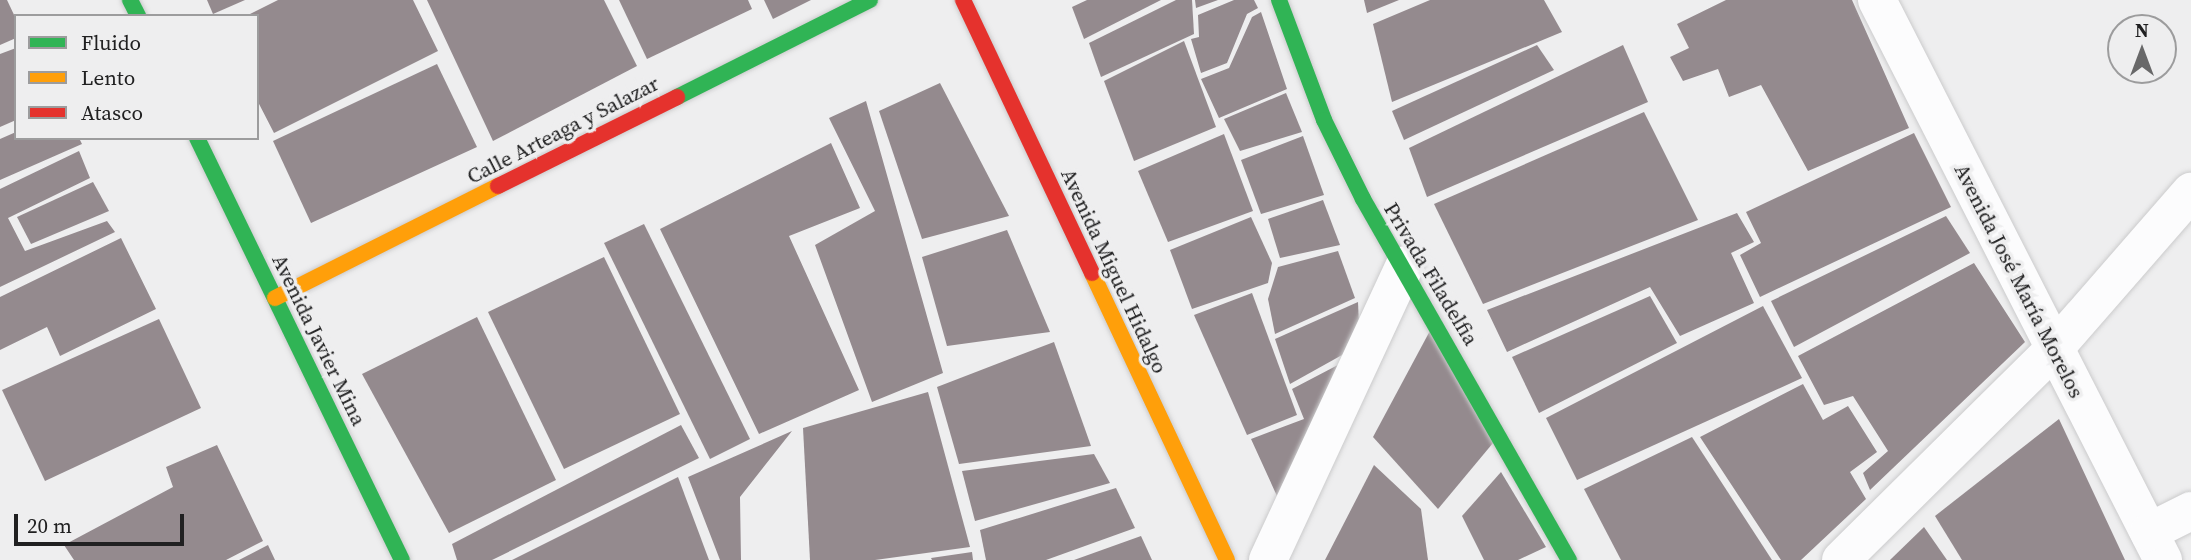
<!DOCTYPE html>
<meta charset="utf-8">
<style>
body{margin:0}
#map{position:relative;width:2191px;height:560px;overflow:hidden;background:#eeeeef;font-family:"Source Serif 4",serif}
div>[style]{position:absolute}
.building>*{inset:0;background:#948a8e}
.roads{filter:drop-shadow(0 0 2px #cbcbcc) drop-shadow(0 0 2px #cbcbcc)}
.street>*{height:38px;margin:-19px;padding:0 19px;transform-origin:19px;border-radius:19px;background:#fcfcfd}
.fast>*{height:16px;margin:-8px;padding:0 8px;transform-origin:8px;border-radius:8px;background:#30b455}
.slow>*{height:16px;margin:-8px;padding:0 8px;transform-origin:8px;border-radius:8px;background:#ff9f0a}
.jam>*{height:16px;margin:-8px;padding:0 8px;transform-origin:8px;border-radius:8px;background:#e5322d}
span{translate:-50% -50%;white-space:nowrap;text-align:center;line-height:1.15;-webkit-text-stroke:7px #eeeeef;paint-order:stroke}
.street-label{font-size:21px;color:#202021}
.legend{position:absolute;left:14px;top:14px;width:245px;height:126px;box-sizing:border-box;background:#eeeeef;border:2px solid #9c9c9d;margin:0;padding:9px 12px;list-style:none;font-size:21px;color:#202021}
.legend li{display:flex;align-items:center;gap:14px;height:35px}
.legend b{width:35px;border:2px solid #9c9c9d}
.north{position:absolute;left:2107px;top:14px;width:70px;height:70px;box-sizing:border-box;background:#eeeeef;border:2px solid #9c9c9d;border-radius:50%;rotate:0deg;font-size:19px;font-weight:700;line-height:28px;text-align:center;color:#202021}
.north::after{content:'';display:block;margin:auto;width:24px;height:32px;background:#686869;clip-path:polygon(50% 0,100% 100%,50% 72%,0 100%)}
.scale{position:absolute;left:14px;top:514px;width:170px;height:32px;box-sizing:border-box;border:4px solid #202021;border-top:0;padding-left:9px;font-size:21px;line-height:24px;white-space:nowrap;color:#202021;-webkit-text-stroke:5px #eeeeef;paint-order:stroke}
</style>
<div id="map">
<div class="building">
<i style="clip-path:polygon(0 0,7px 0,16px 19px,16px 38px,0 45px)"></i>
<i style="clip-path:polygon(207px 0,245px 0,213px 14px)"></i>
<i style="clip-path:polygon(278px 0,413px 0,438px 51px,274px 133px,257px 100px,257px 16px,246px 16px)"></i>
<i style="clip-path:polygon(427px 0,604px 0,637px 66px,493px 141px)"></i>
<i style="clip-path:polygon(619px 0,748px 0,752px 9px,647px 59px)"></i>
<i style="clip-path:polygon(764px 0,811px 0,773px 19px)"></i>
<i style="clip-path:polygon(1087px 0,1161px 0,1084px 39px,1072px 7px)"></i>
<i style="clip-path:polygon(1176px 0,1192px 0,1194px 34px,1101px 77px,1089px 43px)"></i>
<i style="clip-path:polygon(1195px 0,1218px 0,1196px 8px)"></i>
<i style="clip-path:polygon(1234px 0,1254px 0,1258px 8px,1247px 14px,1227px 63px,1201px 73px,1191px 39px,1199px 37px,1198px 15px)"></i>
<i style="clip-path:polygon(1364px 0,1399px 0,1367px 13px)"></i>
<i style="clip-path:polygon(1430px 0,1544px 0,1562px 32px,1392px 102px,1373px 24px)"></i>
<i style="clip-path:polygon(1726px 0,1852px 0,1909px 128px,1808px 171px,1761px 85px,1729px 97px,1718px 69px,1683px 81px,1670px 57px,1689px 48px,1677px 24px)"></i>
<i style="clip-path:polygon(1261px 12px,1287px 89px,1219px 118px,1201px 79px,1229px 68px,1252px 17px)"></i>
<i style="clip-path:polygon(1184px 41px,1216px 127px,1134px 161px,1104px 81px)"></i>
<i style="clip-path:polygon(1537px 45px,1554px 70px,1404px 140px,1392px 111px)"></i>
<i style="clip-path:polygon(1623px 45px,1648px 102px,1427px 197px,1409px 148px)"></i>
<i style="clip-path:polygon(16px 48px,16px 120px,0 127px,0 54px)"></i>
<i style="clip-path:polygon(437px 64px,477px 147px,311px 223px,273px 141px)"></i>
<i style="clip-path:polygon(940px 83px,1009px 216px,922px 239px,879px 111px)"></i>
<i style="clip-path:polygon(1286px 93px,1302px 132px,1240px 151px,1224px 119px)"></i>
<i style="clip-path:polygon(866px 101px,943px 373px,872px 402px,815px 245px,875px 211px,829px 118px)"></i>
<i style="clip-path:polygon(1644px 112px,1698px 220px,1483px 304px,1434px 204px)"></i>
<i style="clip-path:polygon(16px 132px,16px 138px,79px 138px,82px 144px,0 180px,0 139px)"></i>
<i style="clip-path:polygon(1914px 133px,1951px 207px,1760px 297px,1740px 255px,1761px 243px,1746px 212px)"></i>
<i style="clip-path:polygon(1224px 134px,1253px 211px,1168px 242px,1138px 171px)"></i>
<i style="clip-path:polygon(1303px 136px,1324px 195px,1261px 214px,1241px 160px)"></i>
<i style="clip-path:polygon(831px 143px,860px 208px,789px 236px,859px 390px,759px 434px,660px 229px)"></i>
<i style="clip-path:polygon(79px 151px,90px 178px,8px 218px,25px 251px,107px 221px,115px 232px,0 287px,0 189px)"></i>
<i style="clip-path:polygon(93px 182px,109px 211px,31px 244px,17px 217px)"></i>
<i style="clip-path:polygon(1323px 200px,1340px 245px,1280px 258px,1268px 219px)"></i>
<i style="clip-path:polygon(1737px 213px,1754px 242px,1731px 253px,1754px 303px,1680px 336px,1650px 287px,1507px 352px,1487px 310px)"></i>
<i style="clip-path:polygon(1946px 216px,1970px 253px,1794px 347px,1771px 301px)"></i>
<i style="clip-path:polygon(1251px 217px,1272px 263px,1268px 283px,1192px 309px,1170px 250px)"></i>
<i style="clip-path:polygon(644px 224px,750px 439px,710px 459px,604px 243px)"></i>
<i style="clip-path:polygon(1007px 230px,1050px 332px,947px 346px,922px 257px)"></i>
<i style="clip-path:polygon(121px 238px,156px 309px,60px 356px,47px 327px,0 350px,0 297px)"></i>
<i style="clip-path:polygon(1338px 251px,1355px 298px,1275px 334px,1268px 299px,1278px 267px)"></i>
<i style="clip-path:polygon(604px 257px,680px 414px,564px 469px,488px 312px)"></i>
<i style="clip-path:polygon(1974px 263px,2025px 342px,1870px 490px,1863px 473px,1888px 451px,1853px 396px,1824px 405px,1798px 356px)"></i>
<i style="clip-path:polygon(1252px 293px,1297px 415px,1247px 435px,1194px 315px)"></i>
<i style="clip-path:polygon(1650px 296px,1677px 343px,1539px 413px,1512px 357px)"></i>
<i style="clip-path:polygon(1358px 302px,1360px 345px,1290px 384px,1275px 339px)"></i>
<i style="clip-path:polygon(1763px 306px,1802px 378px,1577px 480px,1546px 418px)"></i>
<i style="clip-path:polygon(477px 317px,556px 480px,449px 533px,362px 374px)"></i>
<i style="clip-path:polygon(159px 319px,201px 408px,45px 481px,2px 390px)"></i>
<i style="clip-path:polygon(1432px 327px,1493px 443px,1438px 509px,1373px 437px)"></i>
<i style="clip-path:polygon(1054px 342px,1091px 446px,959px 464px,937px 387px)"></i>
<i style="clip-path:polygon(1357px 355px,1287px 518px,1251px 439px,1304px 419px,1292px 389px)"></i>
<i style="clip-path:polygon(1803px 384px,1823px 420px,1848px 406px,1877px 452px,1850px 472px,1866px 499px,1801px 560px,1781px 560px,1700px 437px)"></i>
<i style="clip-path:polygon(928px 392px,970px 547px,875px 560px,810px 560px,803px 428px)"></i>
<i style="clip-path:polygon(2059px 419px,2125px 560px,1962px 560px,1935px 516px)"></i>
<i style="clip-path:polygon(681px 425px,699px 458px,492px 560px,457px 560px,452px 544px)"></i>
<i style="clip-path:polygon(792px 431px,740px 497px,741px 560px,720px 560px,688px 477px)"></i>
<i style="clip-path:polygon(1692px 437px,1772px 560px,1621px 560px,1584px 489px)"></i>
<i style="clip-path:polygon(217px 445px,263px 541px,226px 560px,74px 560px,64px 545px,173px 487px,166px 467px)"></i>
<i style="clip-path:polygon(1094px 454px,1110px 483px,975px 521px,962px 471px)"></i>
<i style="clip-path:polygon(1374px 465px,1421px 509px,1428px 560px,1325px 560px)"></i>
<i style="clip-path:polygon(1501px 472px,1546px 547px,1518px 560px,1484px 560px,1462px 516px)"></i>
<i style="clip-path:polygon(678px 477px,709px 560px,512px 560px)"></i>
<i style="clip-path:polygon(1116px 488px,1135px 528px,1046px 560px,986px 560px,980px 530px)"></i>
<i style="clip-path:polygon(1924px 527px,1947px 560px,1890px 560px)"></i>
<i style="clip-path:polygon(1141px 536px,1152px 560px,1074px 560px)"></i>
<i style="clip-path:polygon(268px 545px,275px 560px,239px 560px)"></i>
<i style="clip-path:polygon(972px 552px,973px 560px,932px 560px,931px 558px)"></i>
</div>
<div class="roads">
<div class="street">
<i style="left:1877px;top:0;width:629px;rotate:62.95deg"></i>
<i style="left:2149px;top:532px;width:47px;rotate:-26.6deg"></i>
<i style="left:1268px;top:560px;width:325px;rotate:-65.1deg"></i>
<i style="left:1841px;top:560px;width:298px;rotate:-44.7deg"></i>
<i style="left:2053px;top:350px;width:210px;rotate:-48.9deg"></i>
</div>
<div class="fast">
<i style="left:130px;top:0;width:18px;rotate:63deg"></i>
<i style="left:1279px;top:0;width:128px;rotate:69.4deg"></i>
<i style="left:1324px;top:120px;width:88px;rotate:63.7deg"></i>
<i style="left:1363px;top:199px;width:416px;rotate:60.3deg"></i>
<i style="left:677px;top:97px;width:216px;rotate:-26.7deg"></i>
<i style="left:197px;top:138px;width:469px;rotate:64.1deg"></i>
</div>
<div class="slow">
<i style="left:1092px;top:273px;width:317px;rotate:64.8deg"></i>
<i style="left:275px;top:298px;width:250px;rotate:-26.7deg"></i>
</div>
<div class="jam">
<i style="left:963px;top:0;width:302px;rotate:64.7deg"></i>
<i style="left:498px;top:186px;width:200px;rotate:-26.4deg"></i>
</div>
</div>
<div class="street-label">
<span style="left:563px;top:130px;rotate:-27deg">Calle Arteaga y Salazar</span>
<span style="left:1114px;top:271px;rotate:65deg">Avenida Miguel Hidalgo</span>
<span style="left:1431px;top:274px;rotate:59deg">Privada Filadelfia</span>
<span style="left:2019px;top:281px;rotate:63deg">Avenida José María Morelos</span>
<span style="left:319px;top:340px;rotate:64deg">Avenida Javier Mina</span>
</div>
<ul class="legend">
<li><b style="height:9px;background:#30b455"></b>Fluido</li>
<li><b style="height:9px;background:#ff9f0a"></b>Lento</li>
<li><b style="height:9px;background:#e5322d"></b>Atasco</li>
</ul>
<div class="north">N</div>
<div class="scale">20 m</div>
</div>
